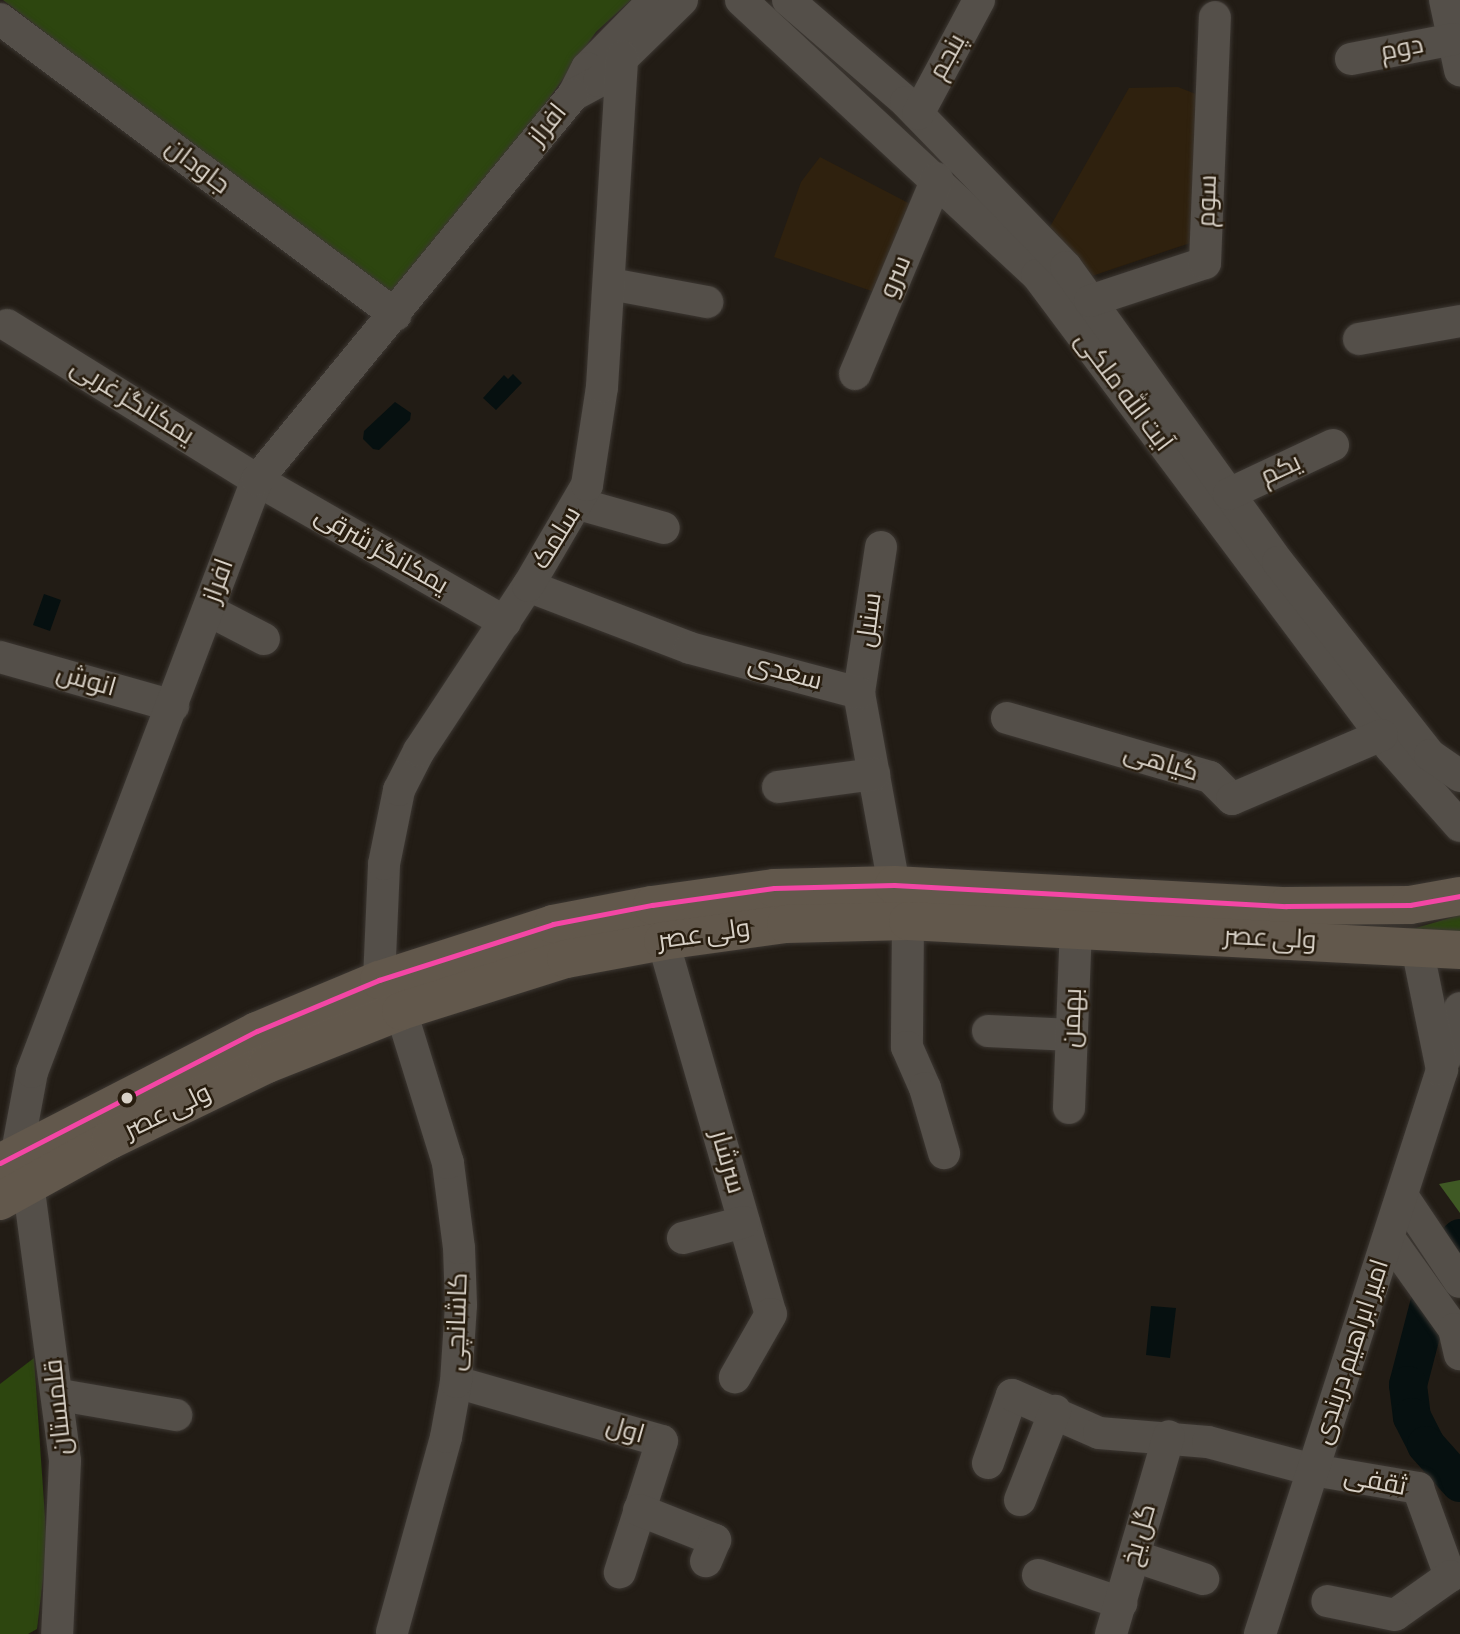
<!DOCTYPE html>
<meta charset="utf-8">
<style>
body{margin:0}
#map{position:relative;width:1460px;height:1634px;overflow:hidden;background:#221c15;font-family:"Sofia Sans Condensed",Cairo,sans-serif}
div>[style]{position:absolute}
.built>*{inset:0;background:#2f210e}
.green>*{inset:0;background:#2d460f}
.forest>*{inset:0;background:#3f5924}
.water>*{inset:0;background:#061010}
.river>*{height:38px;margin:-19px;padding:0 19px;transform-origin:19px;border-radius:19px;background:#061010}
.roads{filter:drop-shadow(0 0 2px #3c3732) drop-shadow(0 0 2px #3c3732)}
.minor>*{height:32px;margin:-16px;padding:0 16px;transform-origin:16px;border-radius:16px;background:#544f49}
.major>*{height:38px;margin:-19px;padding:0 19px;transform-origin:19px;border-radius:19px;background:#62584c}
.bus-1>*{height:5px;margin:-2.5px;padding:0 2.5px;transform-origin:2.5px;border-radius:2.5px;background:#f346a5}
.dots>*{width:19px;height:19px;translate:-50% -50%;box-sizing:border-box;border:4px solid #281d0f;border-radius:50%}
span{translate:-50% -50%;white-space:nowrap;text-align:center;line-height:1.15;-webkit-text-stroke:5px #281d0f;paint-order:stroke}
.street-label{font-size:26px;color:#d8d1c7}
</style>
<div id="map">
<div class="built">
<i style="clip-path:polygon(1178px 87px,1221px 104px,1214px 235px,1092px 276px,1047px 232px,1129px 88px)"></i>
<i style="clip-path:polygon(820px 157px,918px 208px,880px 294px,774px 257px,801px 182px)"></i>
</div>
<div class="green">
<i style="clip-path:polygon(3px 0,631px 0,596px 32px,515px 147px,396px 296px,275px 211px)"></i>
<i style="clip-path:polygon(1460px 915px,1460px 935px,1364px 929px,1416px 928px)"></i>
<i style="clip-path:polygon(34px 1358px,47px 1546px,37px 1629px,28px 1634px,0 1634px,0 1384px)"></i>
</div>
<div class="forest">
<i style="clip-path:polygon(1460px 1180px,1460px 1213px,1439px 1184px)"></i>
</div>
<div class="water">
<i style="clip-path:polygon(513px 374px,522px 383px,496px 410px,483px 398px,504px 375px,508px 379px)"></i>
<i style="clip-path:polygon(395px 402px,411px 413px,410px 420px,379px 450px,373px 449px,363px 439px,364px 431px)"></i>
<i style="clip-path:polygon(44px 594px,61px 600px,50px 631px,33px 625px)"></i>
<i style="clip-path:polygon(1151px 1306px,1176px 1308px,1170px 1358px,1146px 1355px)"></i>
</div>
<div class="river">
<i style="left:1460px;top:1238px;width:31px;rotate:130deg"></i>
<i style="left:1440px;top:1262px;width:127px;rotate:104.6deg"></i>
<i style="left:1408px;top:1385px;width:32px;rotate:83deg"></i>
<i style="left:1412px;top:1417px;width:31px;rotate:63deg"></i>
<i style="left:1426px;top:1445px;width:51px;rotate:48.2deg"></i>
</div>
<div class="roads">
<div class="minor">
<i style="left:654px;top:0;width:95px;rotate:134.6deg"></i>
<i style="left:587px;top:68px;width:30px;rotate:117deg"></i>
<i style="left:573px;top:95px;width:30px;rotate:-28deg"></i>
<i style="left:599px;top:81px;width:116px;rotate:-44.3deg"></i>
<i style="left:741px;top:0;width:404px;rotate:42.9deg"></i>
<i style="left:1037px;top:275px;width:591px;rotate:53.19deg"></i>
<i style="left:1391px;top:748px;width:104px;rotate:48.5deg"></i>
<i style="left:788px;top:0;width:156px;rotate:40.8deg"></i>
<i style="left:906px;top:102px;width:230px;rotate:45.9deg"></i>
<i style="left:1066px;top:267px;width:363px;rotate:54.3deg"></i>
<i style="left:1278px;top:562px;width:246px;rotate:51.8deg"></i>
<i style="left:1430px;top:755px;width:37px;rotate:35deg"></i>
<i style="left:1445px;top:0;width:72px;rotate:77.9deg"></i>
<i style="left:0;top:19px;width:494px;rotate:36.8deg"></i>
<i style="left:1351px;top:59px;width:105px;rotate:-11deg"></i>
<i style="left:918px;top:114px;width:129px;rotate:-61.8deg"></i>
<i style="left:610px;top:284px;width:99px;rotate:10.5deg"></i>
<i style="left:1090px;top:301px;width:121px;rotate:-18.3deg"></i>
<i style="left:1205px;top:263px;width:246px;rotate:-87.7deg"></i>
<i style="left:7px;top:325px;width:294px;rotate:31.8deg"></i>
<i style="left:257px;top:480px;width:286px;rotate:29.8deg"></i>
<i style="left:1359px;top:339px;width:103px;rotate:-10.1deg"></i>
<i style="left:855px;top:374px;width:212px;rotate:-67.2deg"></i>
<i style="left:1229px;top:494px;width:115px;rotate:-25.2deg"></i>
<i style="left:579px;top:504px;width:88px;rotate:15.8deg"></i>
<i style="left:881px;top:547px;width:148px;rotate:98.6deg"></i>
<i style="left:859px;top:693px;width:195px;rotate:79.7deg"></i>
<i style="left:528px;top:586px;width:173px;rotate:20.9deg"></i>
<i style="left:690px;top:648px;width:175px;rotate:14.9deg"></i>
<i style="left:208px;top:610px;width:63px;rotate:27.4deg"></i>
<i style="left:0;top:657px;width:180px;rotate:15.8deg"></i>
<i style="left:1007px;top:718px;width:211px;rotate:16.2deg"></i>
<i style="left:1210px;top:777px;width:31px;rotate:45deg"></i>
<i style="left:1232px;top:799px;width:163px;rotate:-23.1deg"></i>
<i style="left:778px;top:787px;width:97px;rotate:-7.7deg"></i>
<i style="left:908px;top:921px;width:126px;rotate:90.5deg"></i>
<i style="left:907px;top:1047px;width:45px;rotate:66.3deg"></i>
<i style="left:925px;top:1088px;width:68px;rotate:73.7deg"></i>
<i style="left:663px;top:941px;width:388px;rotate:73.9deg"></i>
<i style="left:771px;top:1314px;width:73px;rotate:119.7deg"></i>
<i style="left:379px;top:980px;width:116px;rotate:-87.5deg"></i>
<i style="left:384px;top:864px;width:76px;rotate:-78.5deg"></i>
<i style="left:399px;top:790px;width:44px;rotate:-62.9deg"></i>
<i style="left:419px;top:751px;width:198px;rotate:-56.6deg"></i>
<i style="left:528px;top:586px;width:117px;rotate:-59.7deg"></i>
<i style="left:587px;top:485px;width:99px;rotate:-81.3deg"></i>
<i style="left:602px;top:387px;width:331px;rotate:-86.5deg"></i>
<i style="left:988px;top:1031px;width:84px;rotate:2.7deg"></i>
<i style="left:1445px;top:1059px;width:53px;rotate:-73.6deg"></i>
<i style="left:1069px;top:1108px;width:180px;rotate:-87.8deg"></i>
<i style="left:17px;top:1152px;width:81px;rotate:-79.4deg"></i>
<i style="left:32px;top:1072px;width:633px;rotate:-69.19deg"></i>
<i style="left:257px;top:480px;width:498px;rotate:-50.6deg"></i>
<i style="left:28px;top:1183px;width:280px;rotate:82.4deg"></i>
<i style="left:65px;top:1461px;width:173px;rotate:92.6deg"></i>
<i style="left:1403px;top:1197px;width:102px;rotate:56.2deg"></i>
<i style="left:683px;top:1238px;width:63px;rotate:-14.7deg"></i>
<i style="left:1389px;top:1238px;width:112px;rotate:54.5deg"></i>
<i style="left:1454px;top:1329px;width:26px;rotate:77deg"></i>
<i style="left:456px;top:1382px;width:214px;rotate:16deg"></i>
<i style="left:662px;top:1441px;width:138px;rotate:107.8deg"></i>
<i style="left:60px;top:1395px;width:118px;rotate:9.8deg"></i>
<i style="left:988px;top:1463px;width:72px;rotate:-70.6deg"></i>
<i style="left:1012px;top:1395px;width:95px;rotate:23.6deg"></i>
<i style="left:1099px;top:1433px;width:109px;rotate:4.7deg"></i>
<i style="left:1208px;top:1442px;width:109px;rotate:14.9deg"></i>
<i style="left:1313px;top:1470px;width:107px;rotate:9.7deg"></i>
<i style="left:1418px;top:1488px;width:94px;rotate:70deg"></i>
<i style="left:1450px;top:1576px;width:67px;rotate:144.7deg"></i>
<i style="left:1395px;top:1615px;width:69px;rotate:-168.4deg"></i>
<i style="left:1020px;top:1500px;width:96px;rotate:-68.5deg"></i>
<i style="left:639px;top:1510px;width:82px;rotate:21.5deg"></i>
<i style="left:715px;top:1540px;width:23px;rotate:113deg"></i>
<i style="left:1134px;top:1556px;width:73px;rotate:18.4deg"></i>
<i style="left:1038px;top:1575px;width:88px;rotate:18.6deg"></i>
<i style="left:392px;top:1632px;width:202px;rotate:-74.5deg"></i>
<i style="left:446px;top:1437px;width:56px;rotate:-79.7deg"></i>
<i style="left:456px;top:1382px;width:77px;rotate:-86.3deg"></i>
<i style="left:461px;top:1305px;width:57px;rotate:-92deg"></i>
<i style="left:459px;top:1248px;width:86px;rotate:-97.4deg"></i>
<i style="left:448px;top:1163px;width:159px;rotate:-107.2deg"></i>
<i style="left:1111px;top:1634px;width:206px;rotate:-73.7deg"></i>
<i style="left:1260px;top:1634px;width:593px;rotate:-72.12deg"></i>
<i style="left:1442px;top:1070px;width:126px;rotate:-101.5deg"></i>
</div>
<div class="major">
<i style="left:0;top:1163px;width:289px;rotate:-27.2deg"></i>
<i style="left:257px;top:1031px;width:132px;rotate:-22.7deg"></i>
<i style="left:379px;top:980px;width:183px;rotate:-17.8deg"></i>
<i style="left:553px;top:924px;width:101px;rotate:-10.9deg"></i>
<i style="left:652px;top:905px;width:123px;rotate:-7.9deg"></i>
<i style="left:774px;top:888px;width:120px;rotate:-1.4deg"></i>
<i style="left:894px;top:885px;width:393px;rotate:3.1deg"></i>
<i style="left:1286px;top:906px;width:124px;rotate:-0.5deg"></i>
<i style="left:1410px;top:905px;width:51px;rotate:-10.2deg"></i>
<i style="left:0;top:1201px;width:126px;rotate:-29deg"></i>
<i style="left:110px;top:1140px;width:174px;rotate:-25.8deg"></i>
<i style="left:267px;top:1064px;width:144px;rotate:-21.6deg"></i>
<i style="left:401px;top:1011px;width:173px;rotate:-17.5deg"></i>
<i style="left:566px;top:959px;width:99px;rotate:-10.5deg"></i>
<i style="left:663px;top:941px;width:124px;rotate:-7.9deg"></i>
<i style="left:786px;top:924px;width:122px;rotate:-1.4deg"></i>
<i style="left:908px;top:921px;width:553px;rotate:3.01deg"></i>
</div>
</div>
<div class="bus-1">
<i style="left:0;top:1163px;width:289px;rotate:-27.2deg"></i>
<i style="left:257px;top:1031px;width:132px;rotate:-22.7deg"></i>
<i style="left:379px;top:980px;width:183px;rotate:-17.8deg"></i>
<i style="left:553px;top:924px;width:101px;rotate:-10.9deg"></i>
<i style="left:652px;top:905px;width:123px;rotate:-7.9deg"></i>
<i style="left:774px;top:888px;width:120px;rotate:-1.4deg"></i>
<i style="left:894px;top:885px;width:393px;rotate:3.1deg"></i>
<i style="left:1286px;top:906px;width:124px;rotate:-0.5deg"></i>
<i style="left:1410px;top:905px;width:51px;rotate:-10.2deg"></i>
</div>
<div class="dots">
<i style="left:127px;top:1098px;background:#d8d1c7"></i>
</div>
<div class="street-label">
<span style="left:1402px;top:49px;rotate:-11deg">دوم</span>
<span style="left:948px;top:57px;rotate:-61deg">پنجم</span>
<span style="left:548px;top:125px;rotate:-51deg">افراز</span>
<span style="left:197px;top:167px;rotate:37deg">جاودان</span>
<span style="left:1208px;top:201px;rotate:-88deg">سوم</span>
<span style="left:896px;top:277px;rotate:-67deg">سرو</span>
<span style="left:1123px;top:392px;rotate:53deg">آیت الله ملکی</span>
<span style="left:132px;top:402px;rotate:32deg">یمکانگز غربی</span>
<span style="left:1281px;top:470px;rotate:-25deg">یکم</span>
<span style="left:557px;top:538px;rotate:-58deg">سلمک</span>
<span style="left:381px;top:551px;rotate:30deg">یمکانگز شرقی</span>
<span style="left:219px;top:581px;rotate:-70deg">افراز</span>
<span style="left:870px;top:620px;rotate:-82deg">سنبل</span>
<span style="left:785px;top:673px;rotate:15deg">سعدی</span>
<span style="left:86px;top:681px;rotate:16deg">انوش</span>
<span style="left:1161px;top:763px;rotate:17deg">گیاهی</span>
<span style="left:704px;top:935px;rotate:-8deg">ولی عصر</span>
<span style="left:1270px;top:939px;rotate:3deg">ولی عصر</span>
<span style="left:1073px;top:1018px;rotate:-88deg">بهمن</span>
<span style="left:168px;top:1112px;rotate:-26deg">ولی عصر</span>
<span style="left:727px;top:1162px;rotate:74deg">سرشار</span>
<span style="left:458px;top:1322px;rotate:-88deg">کاشانچی</span>
<span style="left:1352px;top:1352px;rotate:-72deg">امیر ابراهیم دربندی</span>
<span style="left:59px;top:1407px;rotate:-96deg">قلمستان</span>
<span style="left:625px;top:1431px;rotate:16deg">اول</span>
<span style="left:1375px;top:1482px;rotate:11deg">ثقفی</span>
<span style="left:1140px;top:1535px;rotate:-74deg">گل یخ</span>
</div>
</div>
